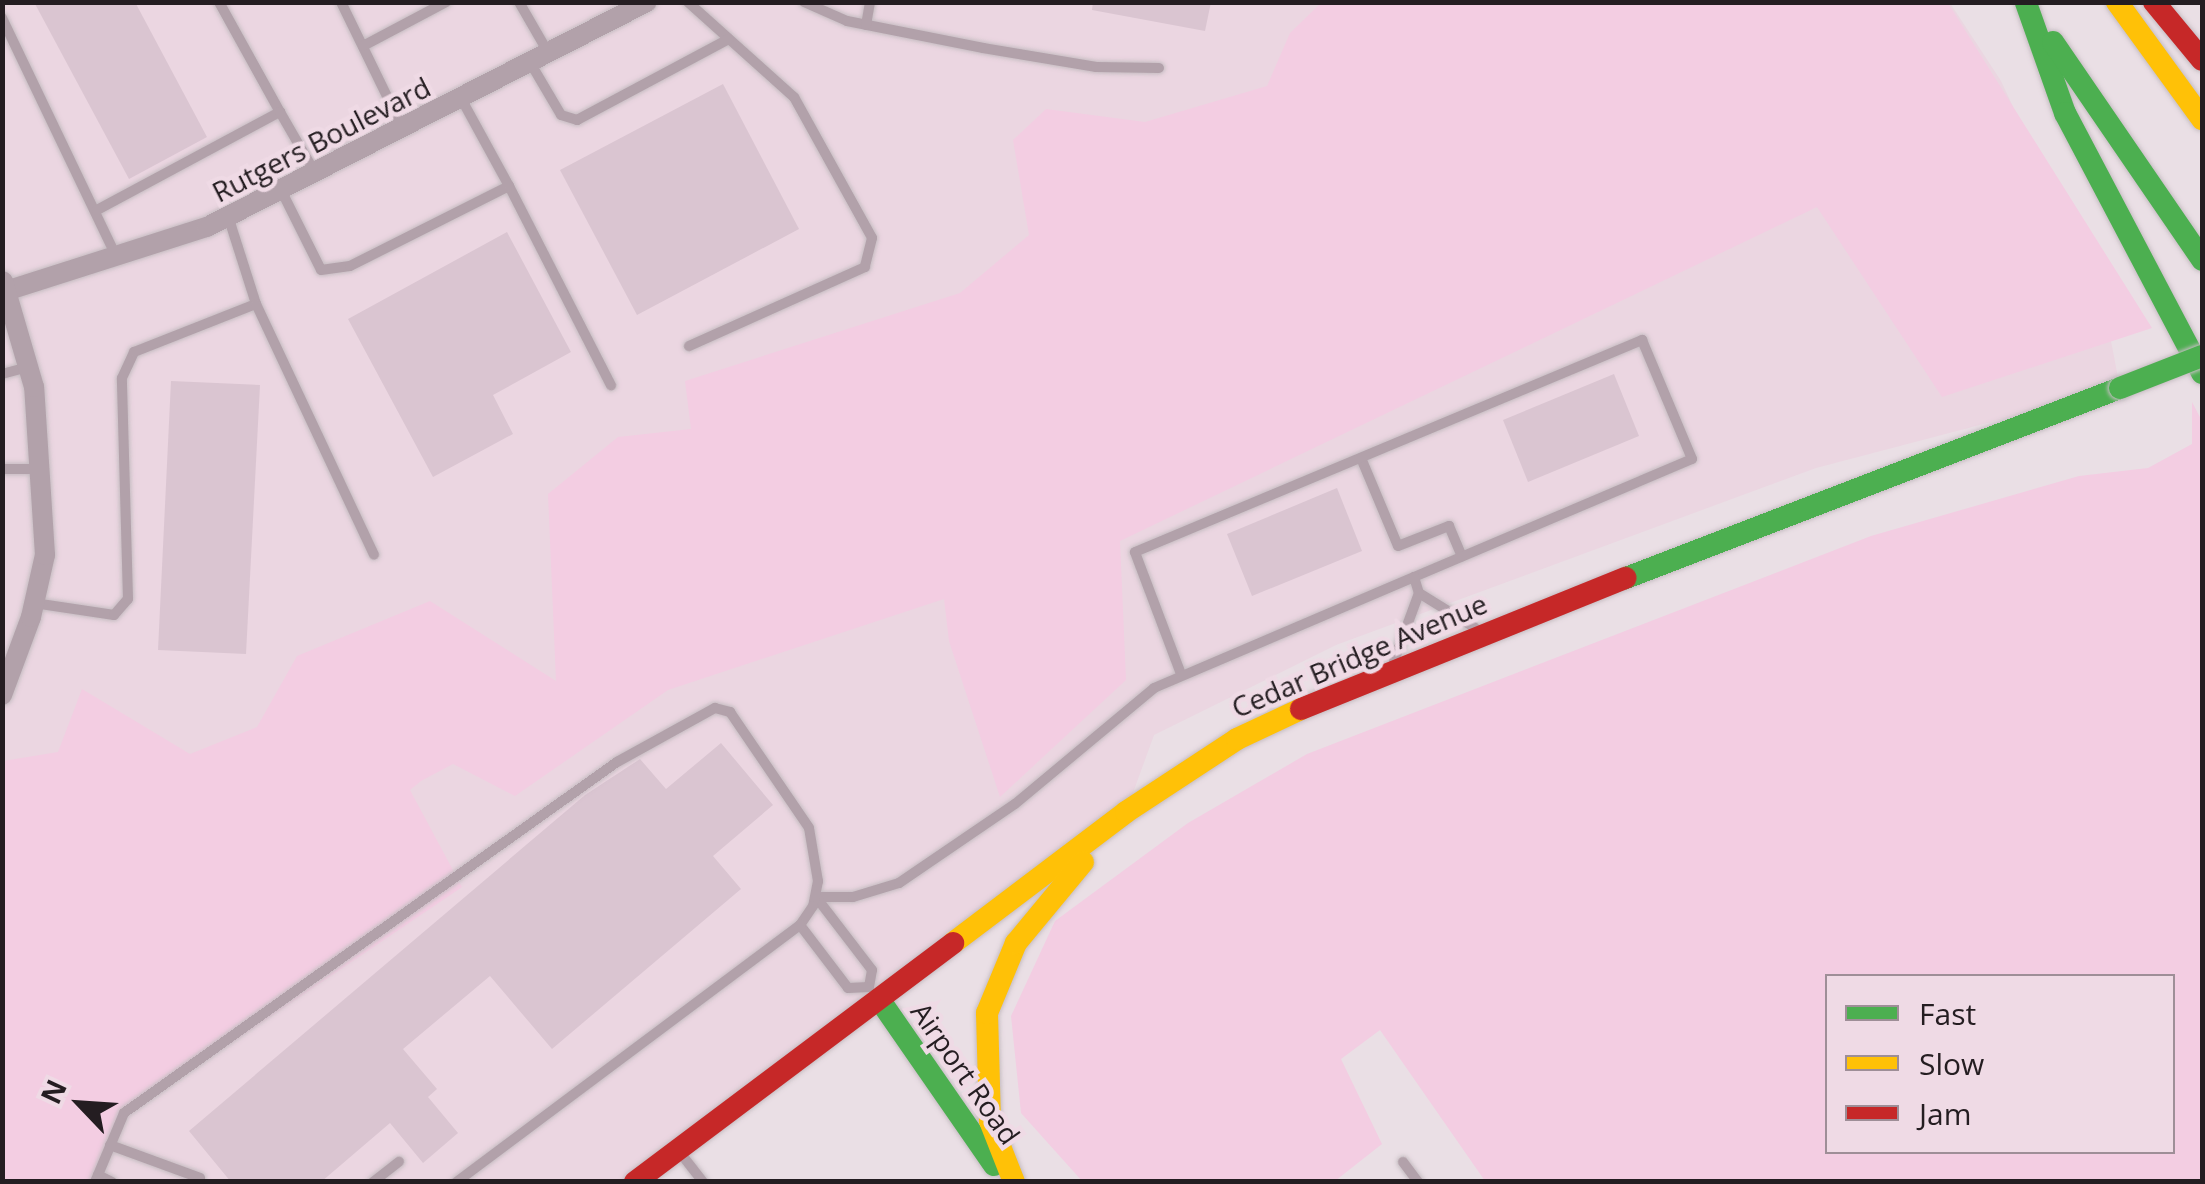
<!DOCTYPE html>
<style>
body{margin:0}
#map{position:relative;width:2205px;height:1184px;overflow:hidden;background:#eadfe5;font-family:"Open Sans",sans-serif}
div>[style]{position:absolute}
.built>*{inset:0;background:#ebd6e1}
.green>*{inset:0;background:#f3cde2}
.building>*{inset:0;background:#dac5d1}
.roads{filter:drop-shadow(0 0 2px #c6bdc2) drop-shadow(0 0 2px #c6bdc2)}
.lane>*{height:10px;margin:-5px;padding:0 5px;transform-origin:5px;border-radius:5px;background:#b2a1aa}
.street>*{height:20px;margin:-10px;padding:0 10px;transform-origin:10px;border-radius:10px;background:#b2a1aa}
.fast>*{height:22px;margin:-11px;padding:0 11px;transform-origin:11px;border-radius:11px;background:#4caf50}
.slow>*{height:22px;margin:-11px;padding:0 11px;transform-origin:11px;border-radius:11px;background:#ffc107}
.jam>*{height:22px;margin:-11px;padding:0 11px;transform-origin:11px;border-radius:11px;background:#c62828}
.bridges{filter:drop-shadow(0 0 2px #c6bdc2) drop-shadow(0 0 2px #c6bdc2)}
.fast-bridge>*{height:22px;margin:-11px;padding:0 11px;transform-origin:11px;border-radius:11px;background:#4caf50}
span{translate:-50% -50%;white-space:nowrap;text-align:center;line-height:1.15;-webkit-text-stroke:9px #efdae5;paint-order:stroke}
.street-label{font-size:28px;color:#241d21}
.frame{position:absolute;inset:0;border:5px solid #241d21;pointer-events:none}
.legend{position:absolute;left:1825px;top:974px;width:350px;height:180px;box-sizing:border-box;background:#efdae5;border:2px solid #9e8e97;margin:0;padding:12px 18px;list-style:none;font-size:30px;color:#241d21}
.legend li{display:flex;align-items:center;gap:20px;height:50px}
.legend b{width:50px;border:2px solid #9e8e97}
.north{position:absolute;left:30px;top:1054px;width:100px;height:100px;-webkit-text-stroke:8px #efdae5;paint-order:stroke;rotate:295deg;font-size:28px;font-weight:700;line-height:40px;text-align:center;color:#241d21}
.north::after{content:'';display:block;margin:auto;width:35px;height:45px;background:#241d21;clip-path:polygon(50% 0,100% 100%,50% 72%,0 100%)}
</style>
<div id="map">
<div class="built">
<i style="clip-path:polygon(2px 3px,1950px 3px,2001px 81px,2103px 299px,2120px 388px,1816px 468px,1336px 645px,1154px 735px,1126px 812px,640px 1181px,3px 1181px)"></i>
</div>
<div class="green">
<i style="clip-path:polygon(1321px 3px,1948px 3px,2152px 328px,1942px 397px,1817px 207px,1120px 541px,1126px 680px,1000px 797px,949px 641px,944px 599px,668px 690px,515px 796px,453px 764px,421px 781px,410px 790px,462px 887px,129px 1113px,99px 1181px,3px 1182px,3px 761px,58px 752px,82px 689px,190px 754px,257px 727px,297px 656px,430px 601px,556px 681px,548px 494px,618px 437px,691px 429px,685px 381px,960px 293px,1029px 235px,1013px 140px,1046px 109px,1145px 122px,1267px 86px,1290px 33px)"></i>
<i style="clip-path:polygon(evenodd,2192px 402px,2202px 421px,2202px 1181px,1485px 1181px,1380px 1030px,1341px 1059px,1382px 1144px,1335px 1181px,1082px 1181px,1021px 1113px,1011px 1016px,1055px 921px,1188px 823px,1307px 754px,1871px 536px,2079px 476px,2148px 468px,2192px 444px,2192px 402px,2172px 976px,2172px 1152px,1828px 1152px,1828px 976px,2172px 976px)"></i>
</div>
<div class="building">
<i style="clip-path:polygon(34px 2px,135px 2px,207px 137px,129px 179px)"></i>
<i style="clip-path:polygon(1093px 2px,1211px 2px,1205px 31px,1092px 10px)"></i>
<i style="clip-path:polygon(723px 84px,799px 229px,637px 315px,560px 170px)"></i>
<i style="clip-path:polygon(507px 232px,571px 352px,493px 395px,513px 434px,433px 477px,348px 319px)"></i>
<i style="clip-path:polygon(1614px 374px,1639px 436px,1528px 482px,1503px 420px)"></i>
<i style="clip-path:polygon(171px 381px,260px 385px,246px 654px,158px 650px)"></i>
<i style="clip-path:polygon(1337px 488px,1362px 551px,1252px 596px,1227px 534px)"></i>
<i style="clip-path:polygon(721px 743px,773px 805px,713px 856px,741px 889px,552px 1049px,490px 976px,403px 1049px,437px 1089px,428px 1097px,458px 1133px,423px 1163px,390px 1123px,321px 1182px,231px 1182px,189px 1131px,585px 795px,640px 759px,666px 789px)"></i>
</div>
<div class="roads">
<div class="lane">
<i style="left:219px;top:2px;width:126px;rotate:61deg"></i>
<i style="left:341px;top:2px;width:139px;rotate:64deg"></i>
<i style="left:519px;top:2px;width:60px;rotate:60deg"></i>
<i style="left:688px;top:2px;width:142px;rotate:41.9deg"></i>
<i style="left:794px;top:97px;width:161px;rotate:61deg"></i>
<i style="left:872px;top:238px;width:30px;rotate:104deg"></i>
<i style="left:865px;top:267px;width:193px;rotate:155.8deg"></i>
<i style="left:804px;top:2px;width:47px;rotate:23.8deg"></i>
<i style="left:847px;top:21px;width:139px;rotate:11.2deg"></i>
<i style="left:983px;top:48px;width:115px;rotate:9.5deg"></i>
<i style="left:1096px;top:67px;width:63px;rotate:0.9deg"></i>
<i style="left:2px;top:18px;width:264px;rotate:64.4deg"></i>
<i style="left:866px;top:25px;width:23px;rotate:-80deg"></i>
<i style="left:363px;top:46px;width:94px;rotate:-27.9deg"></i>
<i style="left:531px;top:64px;width:59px;rotate:59.5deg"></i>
<i style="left:561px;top:115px;width:17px;rotate:17deg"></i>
<i style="left:577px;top:120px;width:172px;rotate:-28.1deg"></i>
<i style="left:509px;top:186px;width:224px;rotate:62.9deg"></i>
<i style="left:281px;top:190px;width:89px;rotate:63.4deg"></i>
<i style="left:321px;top:270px;width:29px;rotate:-8deg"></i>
<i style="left:350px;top:266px;width:178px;rotate:-26.7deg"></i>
<i style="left:509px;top:186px;width:98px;rotate:-118.7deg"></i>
<i style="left:97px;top:210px;width:208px;rotate:-28.2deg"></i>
<i style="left:280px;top:112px;width:68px;rotate:60deg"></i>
<i style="left:228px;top:216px;width:92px;rotate:72.3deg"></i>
<i style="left:2px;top:374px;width:27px;rotate:-15deg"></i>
<i style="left:1361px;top:458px;width:95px;rotate:67.2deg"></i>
<i style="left:1398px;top:546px;width:55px;rotate:-21.4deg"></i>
<i style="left:1449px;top:526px;width:33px;rotate:67deg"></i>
<i style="left:2px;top:469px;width:39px"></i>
<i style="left:1419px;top:593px;width:65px;rotate:31.7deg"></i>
<i style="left:34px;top:603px;width:81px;rotate:8.5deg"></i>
<i style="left:114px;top:615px;width:21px;rotate:-49deg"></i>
<i style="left:128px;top:599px;width:221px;rotate:-91.6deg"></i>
<i style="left:122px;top:378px;width:29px;rotate:-65deg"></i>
<i style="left:134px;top:352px;width:131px;rotate:-21.5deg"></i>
<i style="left:256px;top:304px;width:277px;rotate:64.8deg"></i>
<i style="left:1181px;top:674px;width:130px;rotate:-110.7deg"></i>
<i style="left:1135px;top:552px;width:550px;rotate:-22.69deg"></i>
<i style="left:1642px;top:340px;width:129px;rotate:67.2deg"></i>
<i style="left:1692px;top:459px;width:302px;rotate:157deg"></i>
<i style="left:816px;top:897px;width:37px"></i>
<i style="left:853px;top:897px;width:48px;rotate:-16.9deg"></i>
<i style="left:899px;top:883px;width:140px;rotate:-34.3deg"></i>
<i style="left:1015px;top:804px;width:181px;rotate:-39.8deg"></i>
<i style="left:1154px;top:688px;width:283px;rotate:-23.1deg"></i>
<i style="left:1414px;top:577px;width:17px;rotate:73deg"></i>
<i style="left:1419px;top:593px;width:72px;rotate:110.2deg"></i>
<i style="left:816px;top:897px;width:92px;rotate:52.5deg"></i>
<i style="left:872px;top:970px;width:17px;rotate:100deg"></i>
<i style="left:800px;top:925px;width:79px;rotate:52.7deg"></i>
<i style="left:848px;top:988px;width:21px;rotate:-3deg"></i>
<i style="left:110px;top:1145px;width:96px;rotate:20.1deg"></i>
<i style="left:682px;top:1155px;width:34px;rotate:52deg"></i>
<i style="left:1403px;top:1162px;width:25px;rotate:53deg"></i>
<i style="left:98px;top:1175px;width:16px;rotate:27deg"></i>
<i style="left:95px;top:1182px;width:75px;rotate:-67.2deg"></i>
<i style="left:124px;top:1113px;width:605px;rotate:-35.45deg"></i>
<i style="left:617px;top:762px;width:112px;rotate:-28.9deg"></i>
<i style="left:715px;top:708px;width:16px;rotate:15deg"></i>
<i style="left:730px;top:712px;width:140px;rotate:55.7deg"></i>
<i style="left:809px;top:828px;width:54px;rotate:80.4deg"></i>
<i style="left:818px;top:881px;width:25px;rotate:101deg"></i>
<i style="left:813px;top:906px;width:23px;rotate:124deg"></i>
<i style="left:800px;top:925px;width:429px;rotate:143.2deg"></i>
<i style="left:373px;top:1182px;width:33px;rotate:-38deg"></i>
</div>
<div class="street">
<i style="left:6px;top:291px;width:211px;rotate:-17.7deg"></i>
<i style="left:207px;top:227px;width:494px;rotate:-27.1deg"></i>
<i style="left:2px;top:695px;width:83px;rotate:-69.6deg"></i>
<i style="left:31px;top:617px;width:64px;rotate:-77.3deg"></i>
<i style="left:45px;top:555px;width:168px;rotate:-93.7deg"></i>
<i style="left:34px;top:387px;width:110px;rotate:-106.3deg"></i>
</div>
<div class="fast">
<i style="left:2026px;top:3px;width:117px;rotate:70.5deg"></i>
<i style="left:2065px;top:113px;width:294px;rotate:62.2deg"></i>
<i style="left:2053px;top:42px;width:264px;rotate:55.6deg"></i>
<i style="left:1626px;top:578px;width:529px;rotate:-21.04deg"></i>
<i style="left:879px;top:999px;width:202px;rotate:55.3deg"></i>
</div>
<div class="slow">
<i style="left:2117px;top:2px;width:145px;rotate:54deg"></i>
<i style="left:953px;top:943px;width:217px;rotate:-37.1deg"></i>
<i style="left:1126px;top:812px;width:133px;rotate:-33.3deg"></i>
<i style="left:1237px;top:739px;width:71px;rotate:-25.1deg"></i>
<i style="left:1014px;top:1182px;width:66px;rotate:-111.5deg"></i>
<i style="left:990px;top:1121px;width:108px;rotate:-91.6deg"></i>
<i style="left:987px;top:1013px;width:76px;rotate:-67.5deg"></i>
<i style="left:1016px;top:943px;width:105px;rotate:-50.4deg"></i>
</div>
<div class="jam">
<i style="left:2154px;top:2px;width:75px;rotate:50.4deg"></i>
<i style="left:1301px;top:709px;width:350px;rotate:-22deg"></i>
<i style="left:635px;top:1182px;width:398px;rotate:-36.9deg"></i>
</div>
</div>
<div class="bridges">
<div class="fast-bridge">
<i style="left:2120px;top:388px;width:88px;rotate:-21.3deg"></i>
</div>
</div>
<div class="street-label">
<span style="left:321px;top:139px;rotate:-27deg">Rutgers Boulevard</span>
<span style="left:1359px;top:655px;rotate:-23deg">Cedar Bridge Avenue</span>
<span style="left:966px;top:1073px;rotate:55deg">Airport Road</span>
</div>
<div class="frame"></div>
<ul class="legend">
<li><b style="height:12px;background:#4caf50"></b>Fast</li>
<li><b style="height:12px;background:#ffc107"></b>Slow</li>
<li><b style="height:12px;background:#c62828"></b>Jam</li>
</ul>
<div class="north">N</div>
</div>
